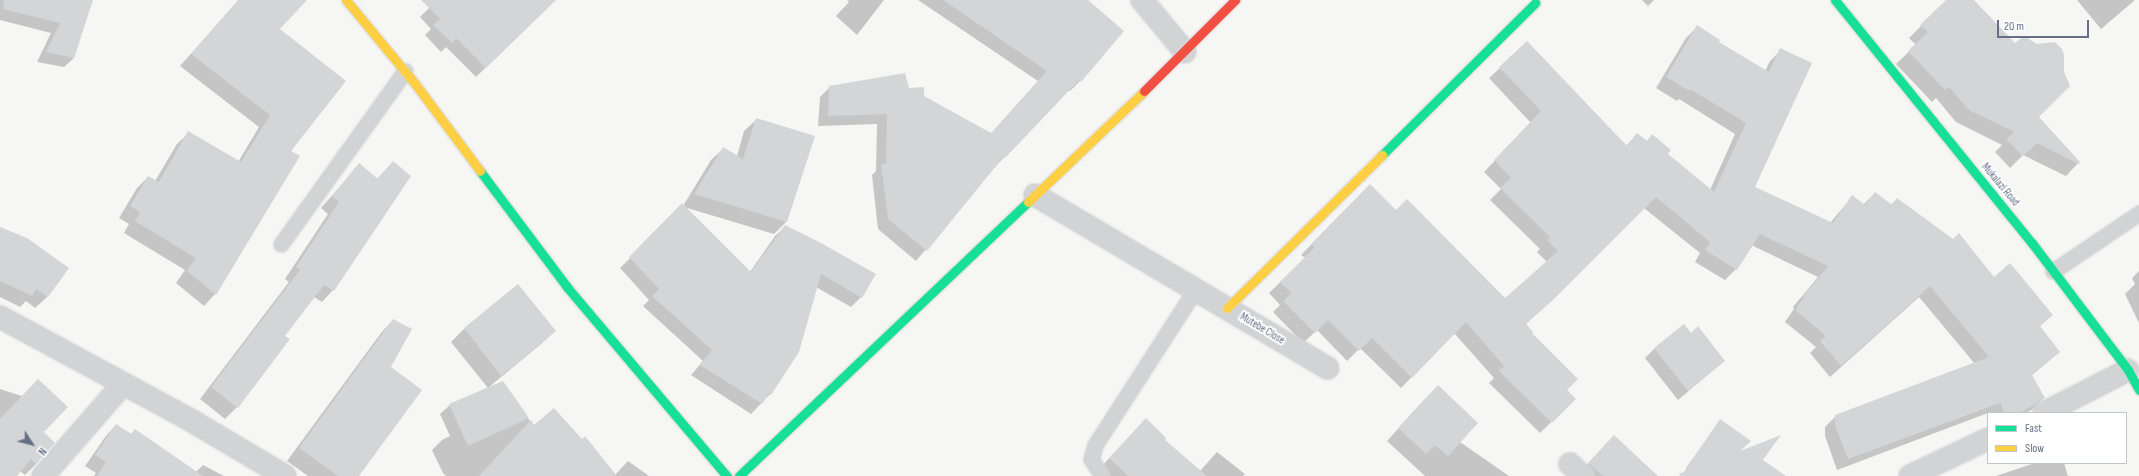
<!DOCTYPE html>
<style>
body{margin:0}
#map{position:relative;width:2139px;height:476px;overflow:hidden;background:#f6f7f5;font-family:"Sofia Sans Condensed",sans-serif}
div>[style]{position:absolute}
.shadow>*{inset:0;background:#0003}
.building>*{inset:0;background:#d4d5d6}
.roads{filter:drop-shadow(0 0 1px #d3d4d5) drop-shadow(0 0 1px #d3d4d5)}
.lane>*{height:15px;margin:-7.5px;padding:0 7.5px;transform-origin:7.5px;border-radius:7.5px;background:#d2d3d4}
.street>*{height:22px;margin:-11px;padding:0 11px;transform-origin:11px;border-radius:11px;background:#d2d3d4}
.fast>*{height:9px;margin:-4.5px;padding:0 4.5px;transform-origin:4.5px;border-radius:4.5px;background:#16e098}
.slow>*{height:9px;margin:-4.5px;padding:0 4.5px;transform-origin:4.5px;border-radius:4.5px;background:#ffcf43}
.jam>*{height:9px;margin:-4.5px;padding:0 4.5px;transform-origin:4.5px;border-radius:4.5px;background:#f24e42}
span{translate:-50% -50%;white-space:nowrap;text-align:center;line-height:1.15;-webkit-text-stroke:4px #fff;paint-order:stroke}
.street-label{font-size:11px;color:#657087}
.legend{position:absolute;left:1987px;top:412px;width:140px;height:52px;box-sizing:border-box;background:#fff;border:1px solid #c1c6cf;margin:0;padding:5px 7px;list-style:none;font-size:12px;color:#657087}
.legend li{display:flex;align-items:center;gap:8px;height:20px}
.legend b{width:20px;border:1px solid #c1c6cf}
.north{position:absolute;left:12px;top:424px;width:40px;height:40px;-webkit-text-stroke:3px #fff;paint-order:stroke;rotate:126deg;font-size:11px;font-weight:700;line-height:16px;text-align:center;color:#657087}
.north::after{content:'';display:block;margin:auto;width:14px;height:18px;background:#657087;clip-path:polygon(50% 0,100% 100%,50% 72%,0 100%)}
.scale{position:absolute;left:1997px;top:20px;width:92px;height:18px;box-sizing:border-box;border:2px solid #657087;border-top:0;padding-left:5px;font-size:12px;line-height:14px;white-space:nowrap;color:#657087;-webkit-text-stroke:3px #fff;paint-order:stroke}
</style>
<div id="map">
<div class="shadow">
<i style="clip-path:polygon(0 0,92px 0,74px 58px,64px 67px,37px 62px,51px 33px,0 20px)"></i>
<i style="clip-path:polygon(239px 0,288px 0,279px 29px,290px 152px,215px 294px,204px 306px,176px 283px,185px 270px,124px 233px,129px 224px,119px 218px,137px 188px,148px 177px,155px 181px,177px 144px,189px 133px,238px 162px,259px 127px,180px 66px)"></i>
<i style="clip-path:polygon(437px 0,555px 0,476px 77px,446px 47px,441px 52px,425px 35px,431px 29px,420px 17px)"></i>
<i style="clip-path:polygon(847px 0,884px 0,857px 35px,836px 16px,849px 2px)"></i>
<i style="clip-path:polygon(918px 0,1087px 0,1122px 31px,1080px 81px,1070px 91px,1068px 90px,995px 167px,916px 261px,878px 229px,872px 175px,876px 171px,877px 124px,818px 126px,820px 97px,830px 87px,908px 89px,991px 134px,1038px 81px)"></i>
<i style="clip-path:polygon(1642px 0,1654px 0,1648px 6px)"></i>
<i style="clip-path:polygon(1947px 0,1973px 0,2037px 117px,2079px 162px,2066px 176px,2023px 155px,2010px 168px,1995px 152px,2002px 145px,1956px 122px,1936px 98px,1932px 102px,1896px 64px,1916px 45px,1909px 38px)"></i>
<i style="clip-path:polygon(2077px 0,2135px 0,2101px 29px)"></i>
<i style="clip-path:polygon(1697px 27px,1717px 43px,1765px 71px,1770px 61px,1781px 50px,1754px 187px,1830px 223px,1852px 197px,1863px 205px,1875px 193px,1891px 205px,1897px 199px,1994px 278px,2052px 315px,2039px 327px,2059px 352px,2031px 376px,2044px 398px,2033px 409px,2026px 413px,1988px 413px,1837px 470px,1825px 436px,1825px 427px,1836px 416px,1975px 364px,1919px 297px,1830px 377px,1810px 353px,1816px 347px,1785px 322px,1794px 309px,1793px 307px,1818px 277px,1751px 245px,1736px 269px,1725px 280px,1695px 262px,1700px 253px,1644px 208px,1525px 325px,1566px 390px,1575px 399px,1540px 433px,1489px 383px,1494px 378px,1454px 333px,1401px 388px,1360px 348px,1347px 361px,1317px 330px,1303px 343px,1273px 312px,1280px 305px,1269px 293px,1305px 258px,1301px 255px,1370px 185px,1396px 211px,1504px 300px,1547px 262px,1537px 252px,1540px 249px,1490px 200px,1501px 189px,1484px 172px,1531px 123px,1489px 78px,1500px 68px,1626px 146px,1637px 134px,1646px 142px,1652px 136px,1667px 154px,1710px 190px,1735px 134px,1679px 99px,1677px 101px,1656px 88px,1686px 38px)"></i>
<i style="clip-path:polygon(757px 119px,814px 137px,786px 222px,774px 234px,684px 207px,750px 272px,775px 236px,786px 226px,861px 297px,851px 307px,816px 287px,770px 394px,751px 414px,691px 375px,703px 361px,643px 306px,649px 300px,620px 268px,683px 206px,711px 160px,724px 148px,737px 156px,744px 131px)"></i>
<i style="clip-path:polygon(393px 162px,333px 290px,322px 302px,314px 297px,284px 336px,237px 407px,225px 419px,200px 399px,289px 282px,285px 279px,328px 214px,321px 208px,359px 165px,377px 179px)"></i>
<i style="clip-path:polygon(0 228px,67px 268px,47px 297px,35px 308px,26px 301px,20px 307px,0 297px)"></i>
<i style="clip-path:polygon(2139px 271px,2139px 323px,2125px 294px,2135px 284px,2132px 278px)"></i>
<i style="clip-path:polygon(518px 286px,555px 331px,541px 344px,489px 387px,503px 382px,534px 427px,615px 475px,628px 461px,649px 476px,446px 476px,443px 473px,432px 450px,442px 440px,450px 436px,440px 414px,450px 405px,488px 388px,451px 342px,464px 329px)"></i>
<i style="clip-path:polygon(393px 320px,389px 367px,358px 476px,308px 476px,287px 461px,381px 333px)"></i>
<i style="clip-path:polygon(1691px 334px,1724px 361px,1678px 400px,1645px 358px,1655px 348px)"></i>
<i style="clip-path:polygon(0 389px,22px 396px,43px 432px,36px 464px,25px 475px,20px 471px,16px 476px,0 476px)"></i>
<i style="clip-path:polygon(1426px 398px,1460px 442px,1509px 476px,1425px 476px,1387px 441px)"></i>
<i style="clip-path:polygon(1720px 421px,1737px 452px,1761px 460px,1770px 476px,1699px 476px,1686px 468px)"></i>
<i style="clip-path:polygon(116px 425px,196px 472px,203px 465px,224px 476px,94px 476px,96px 473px,85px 466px,106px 436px)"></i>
<i style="clip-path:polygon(1137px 429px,1163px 440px,1200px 471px,1217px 452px,1245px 474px,1243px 476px,1109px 476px,1100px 468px)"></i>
<i style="clip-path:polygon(1609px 441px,1656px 476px,1592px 476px,1584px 468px)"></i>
<i style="clip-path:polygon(2035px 463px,2064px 463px,2068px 476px,1996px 476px)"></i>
</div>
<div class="building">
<i style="clip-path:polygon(4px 0,93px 0,74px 58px,46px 52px,60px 23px,3px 9px)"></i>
<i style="clip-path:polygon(238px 0,307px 0,280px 29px,346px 81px,291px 151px,300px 156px,216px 295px,187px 271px,196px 258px,135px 221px,140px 212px,130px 206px,148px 176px,159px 182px,188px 131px,241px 162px,270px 115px,191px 54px)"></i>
<i style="clip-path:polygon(421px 0,556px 0,486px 68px,456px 38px,452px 43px,433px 25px,440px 19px)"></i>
<i style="clip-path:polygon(943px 0,1088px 0,1124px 31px,1081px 82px,1079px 80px,1006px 157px,1004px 156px,927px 251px,888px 219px,881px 164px,886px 164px,887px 114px,828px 116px,829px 86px,905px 73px,909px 88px,924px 87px,924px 96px,991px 133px,1047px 71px)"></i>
<i style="clip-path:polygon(1946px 0,1974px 0,2015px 43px,2024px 36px,2037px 44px,2055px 42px,2062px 49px,2064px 55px,2064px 72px,2070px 86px,2039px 117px,2080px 162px,2079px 164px,2037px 143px,2023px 156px,2006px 139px,2014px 132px,1969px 110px,1949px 87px,1945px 90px,1908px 51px,1928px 32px,1920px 25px)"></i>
<i style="clip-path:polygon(1697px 25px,1720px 40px,1719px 42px,1769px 72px,1780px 48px,1812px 63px,1755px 187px,1833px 223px,1852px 195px,1865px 205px,1875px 192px,1892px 205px,1897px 198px,1953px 239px,1959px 233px,1994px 277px,2010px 263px,2053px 315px,2040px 326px,2060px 352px,2032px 375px,2045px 398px,2020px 413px,2005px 413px,2000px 403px,1848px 459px,1835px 425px,1835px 415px,1989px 357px,1930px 286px,1841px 366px,1820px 341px,1826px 336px,1795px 310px,1804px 297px,1803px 296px,1828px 266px,1760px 234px,1737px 270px,1705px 250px,1710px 242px,1656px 197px,1553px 300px,1526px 324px,1533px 332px,1532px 333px,1578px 379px,1567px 390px,1576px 399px,1552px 423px,1499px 371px,1504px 366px,1466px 322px,1412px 378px,1372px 338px,1359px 351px,1328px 320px,1315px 333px,1283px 301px,1291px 293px,1280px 282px,1315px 247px,1311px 244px,1370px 184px,1396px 210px,1407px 199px,1505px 298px,1558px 251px,1547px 240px,1550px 237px,1500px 188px,1511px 178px,1494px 160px,1541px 111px,1499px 67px,1527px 41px,1627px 146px,1637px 133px,1647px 141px,1652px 134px,1671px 150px,1668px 154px,1714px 192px,1746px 123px,1690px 89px,1689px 91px,1666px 77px)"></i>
<i style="clip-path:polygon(756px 118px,815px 136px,787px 222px,694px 194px,723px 147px,743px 159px)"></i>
<i style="clip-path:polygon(393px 161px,411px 176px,334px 291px,324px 285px,285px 336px,290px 339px,238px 408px,211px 387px,300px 270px,296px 267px,339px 202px,332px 196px,359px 163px,378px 179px)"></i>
<i style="clip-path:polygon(682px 203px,751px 272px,785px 225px,821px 243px,876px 274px,862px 298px,821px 274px,799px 352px,771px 395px,769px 393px,762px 404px,700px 365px,712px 350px,652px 296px,659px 289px,629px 257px)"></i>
<i style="clip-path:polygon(0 227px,27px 238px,69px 268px,48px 297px,36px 289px,32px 296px,0 281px)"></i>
<i style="clip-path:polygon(518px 284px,556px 331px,501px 376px,464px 328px)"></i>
<i style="clip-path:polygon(393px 319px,412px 329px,391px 367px,422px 390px,359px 476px,338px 476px,299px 448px)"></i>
<i style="clip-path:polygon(1684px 324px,1691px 333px,1698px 326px,1725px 361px,1688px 391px,1654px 348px)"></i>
<i style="clip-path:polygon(38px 379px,68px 407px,44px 432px,55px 443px,36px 464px,31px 459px,17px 476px,0 476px,0 419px)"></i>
<i style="clip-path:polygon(503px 381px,529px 418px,468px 446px,449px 404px)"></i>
<i style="clip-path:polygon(1438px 385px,1478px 423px,1448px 456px,1435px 445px,1426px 454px,1398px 428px)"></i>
<i style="clip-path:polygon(554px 408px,582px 439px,585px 436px,617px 476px,479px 476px,531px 420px,534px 425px)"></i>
<i style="clip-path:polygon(1146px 418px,1166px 438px,1165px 440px,1207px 476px,1128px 476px,1109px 458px)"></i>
<i style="clip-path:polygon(1720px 419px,1751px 441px,1740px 451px,1781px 435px,1763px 460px,1786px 476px,1680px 476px,1679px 474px,1684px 472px)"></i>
<i style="clip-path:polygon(116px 424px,131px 434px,135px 429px,203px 476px,97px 476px,106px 462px,95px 455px)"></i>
<i style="clip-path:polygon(1614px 435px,1658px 476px,1603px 476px,1588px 463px)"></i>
</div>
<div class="roads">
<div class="lane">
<i style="left:281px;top:244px;width:213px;rotate:-54.4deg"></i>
<i style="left:2053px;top:271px;width:104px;rotate:-34deg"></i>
<i style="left:1102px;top:476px;width:20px;rotate:-123deg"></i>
<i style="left:1091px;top:459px;width:15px;rotate:-74deg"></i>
<i style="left:1095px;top:445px;width:184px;rotate:-57.2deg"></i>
</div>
<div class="street">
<i style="left:1142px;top:0;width:67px;rotate:50.4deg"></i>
<i style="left:1035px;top:195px;width:340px;rotate:30.6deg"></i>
<i style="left:0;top:317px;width:218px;rotate:28.4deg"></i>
<i style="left:192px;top:421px;width:108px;rotate:30.6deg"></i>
<i style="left:2044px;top:413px;width:94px;rotate:-27.1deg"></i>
<i style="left:1570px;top:464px;width:18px;rotate:43deg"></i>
<i style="left:43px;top:476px;width:122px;rotate:-49deg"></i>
<i style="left:1910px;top:476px;width:86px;rotate:-25.4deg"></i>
</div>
<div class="fast">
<i style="left:1835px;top:0;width:313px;rotate:51deg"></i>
<i style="left:2032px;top:243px;width:159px;rotate:52.9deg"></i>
<i style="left:2128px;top:370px;width:23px;rotate:61deg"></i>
<i style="left:1382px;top:155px;width:216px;rotate:-44.8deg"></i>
<i style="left:480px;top:171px;width:145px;rotate:53.1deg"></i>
<i style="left:567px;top:287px;width:248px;rotate:49.8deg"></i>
<i style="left:739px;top:476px;width:398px;rotate:-43.5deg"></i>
</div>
<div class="slow">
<i style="left:346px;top:0;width:110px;rotate:50.5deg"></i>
<i style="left:416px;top:85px;width:107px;rotate:53.3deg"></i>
<i style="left:1028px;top:202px;width:161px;rotate:-43.7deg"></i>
<i style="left:1227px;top:308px;width:218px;rotate:-44.6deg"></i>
</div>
<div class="jam">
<i style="left:1144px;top:91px;width:129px;rotate:-45deg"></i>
</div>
</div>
<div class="street-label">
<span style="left:2000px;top:185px;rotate:50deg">Mukalazi Road</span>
<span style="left:1262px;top:329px;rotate:31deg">Mutebe Close</span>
</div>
<ul class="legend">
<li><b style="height:5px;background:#16e098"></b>Fast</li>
<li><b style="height:5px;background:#ffcf43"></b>Slow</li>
</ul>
<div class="north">N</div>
<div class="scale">20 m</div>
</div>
